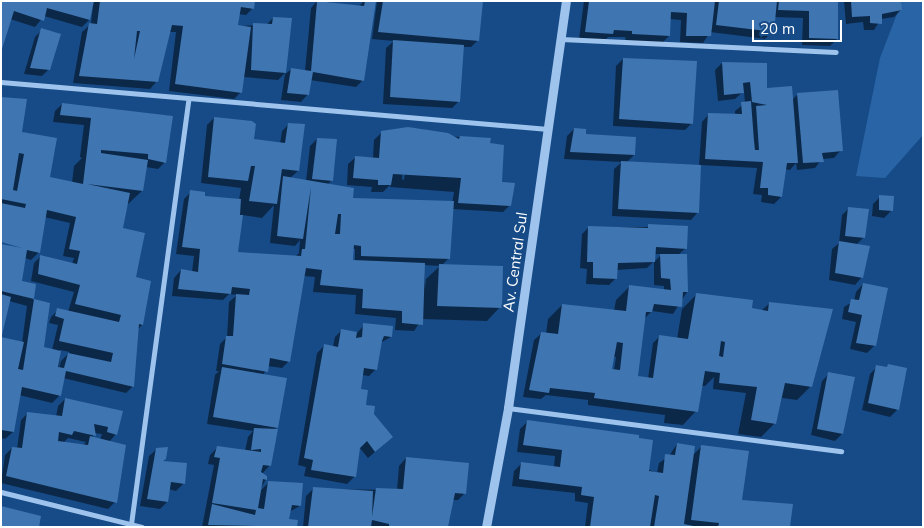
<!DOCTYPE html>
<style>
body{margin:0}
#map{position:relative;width:924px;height:528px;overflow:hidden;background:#174b87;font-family:Mulish,sans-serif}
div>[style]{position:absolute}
.green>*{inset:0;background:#2965a6}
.shadow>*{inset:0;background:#0007}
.building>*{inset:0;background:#3f75b1}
.minor>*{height:5px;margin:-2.5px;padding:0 2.5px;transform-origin:2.5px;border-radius:2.5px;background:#9ec4ee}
.tertiary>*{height:9px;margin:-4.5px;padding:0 4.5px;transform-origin:4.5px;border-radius:4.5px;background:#9ec4ee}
span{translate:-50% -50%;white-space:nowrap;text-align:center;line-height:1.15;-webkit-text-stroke:4px #174b87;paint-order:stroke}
.street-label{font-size:15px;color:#fff}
.frame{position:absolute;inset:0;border:2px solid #fff;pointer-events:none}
.scale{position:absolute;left:752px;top:20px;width:90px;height:22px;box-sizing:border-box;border:2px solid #fff;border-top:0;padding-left:6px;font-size:15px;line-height:18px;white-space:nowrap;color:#fff;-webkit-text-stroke:4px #174b87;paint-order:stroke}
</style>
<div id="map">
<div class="green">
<i style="clip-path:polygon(902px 1px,923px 1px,923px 135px,885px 178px,856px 176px,880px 58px)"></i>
</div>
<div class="shadow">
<i style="clip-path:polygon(1px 1px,254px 1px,253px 8px,246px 15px,238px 14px,237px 26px,266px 25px,273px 18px,285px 73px,278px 80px,243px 77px,241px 92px,234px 99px,169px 91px,176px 32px,169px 32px,157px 81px,150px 89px,73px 83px,82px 32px,91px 24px,93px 6px,89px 20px,82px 27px,44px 16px,35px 27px,10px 19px,1px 46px)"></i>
<i style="clip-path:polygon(317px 1px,359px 6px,364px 1px,374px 1px,363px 80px,356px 87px,310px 80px,308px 94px,301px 102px,281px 100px,285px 74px,292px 69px,305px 71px,311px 8px)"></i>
<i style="clip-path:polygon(377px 1px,481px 1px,478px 40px,471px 47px,462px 47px,459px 101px,452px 108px,383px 104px,386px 48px,394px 41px,372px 39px)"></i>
<i style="clip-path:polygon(584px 1px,837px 1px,837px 39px,830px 46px,802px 45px,803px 18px,774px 17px,772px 32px,765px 39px,710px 32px,703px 43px,680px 42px,681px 20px,669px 19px,669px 36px,662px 43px,626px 41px,625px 37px,608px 37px,604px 41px,579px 39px)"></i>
<i style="clip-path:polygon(844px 1px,900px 1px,901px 10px,894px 17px,881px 19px,874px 30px,864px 30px,863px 22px,846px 24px)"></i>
<i style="clip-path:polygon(42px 30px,49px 69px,42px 76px,24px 74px,35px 37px)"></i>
<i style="clip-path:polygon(623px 59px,692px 123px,685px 130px,613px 126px,616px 66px)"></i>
<i style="clip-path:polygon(722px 63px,766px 89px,792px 100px,798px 94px,841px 150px,834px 158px,822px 159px,815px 168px,797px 170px,796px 163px,790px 170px,785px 169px,781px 197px,774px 204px,761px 202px,762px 195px,753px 194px,757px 168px,700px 165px,698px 212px,691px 220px,612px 216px,614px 169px,622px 162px,564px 159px,567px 136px,574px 129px,634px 155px,626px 163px,699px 166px,702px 122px,709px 114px,735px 115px,735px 111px,745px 103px,744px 91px,735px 99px,718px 101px,715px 70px)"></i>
<i style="clip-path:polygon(evenodd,1px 98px,20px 136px,49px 178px,72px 183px,74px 166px,82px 158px,80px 157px,84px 125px,53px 122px,55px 111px,62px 104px,171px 117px,165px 162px,158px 169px,146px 167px,142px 191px,127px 205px,122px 229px,142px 325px,138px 329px,133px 386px,126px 393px,63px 378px,59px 396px,52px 403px,19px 395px,13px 432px,5px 439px,1px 438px,1px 338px,22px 343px,27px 306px,9px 301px,1px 333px,1px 245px,23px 250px,24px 247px,1px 242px,1px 98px,44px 217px,70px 223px,63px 256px,74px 258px,72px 264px,41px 256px,34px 263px,31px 281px,74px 292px,68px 312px,58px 310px,51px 317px,49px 323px,58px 325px,52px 350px,42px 348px,49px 303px,33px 300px,35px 285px,21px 282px,25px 258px,31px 260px,38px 253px,44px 217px,1px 98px,60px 350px,70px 352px,61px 361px,59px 370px,60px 350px)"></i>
<i style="clip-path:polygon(evenodd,214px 118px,253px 140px,280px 144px,282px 131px,289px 124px,298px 171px,290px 178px,306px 181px,310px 146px,317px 139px,331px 181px,328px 184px,352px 199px,452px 203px,454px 192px,390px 187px,391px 184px,383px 192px,371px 192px,372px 187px,347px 185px,348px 164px,356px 157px,373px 158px,374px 140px,382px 132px,460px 137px,489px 144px,510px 205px,503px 212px,452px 209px,448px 259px,441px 266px,499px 269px,502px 266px,500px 307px,487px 321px,422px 319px,414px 331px,395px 330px,396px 318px,355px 314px,356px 295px,313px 292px,315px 277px,304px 276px,289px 361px,282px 368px,268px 366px,263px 375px,277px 427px,274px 430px,270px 465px,262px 474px,266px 479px,259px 492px,269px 482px,300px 506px,289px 512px,288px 520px,296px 527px,202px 527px,214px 465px,208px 464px,210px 455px,217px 448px,245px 451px,248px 437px,253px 431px,207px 424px,215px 375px,219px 371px,216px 371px,220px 344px,227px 337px,229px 302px,237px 295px,229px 294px,223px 300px,172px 296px,174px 278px,181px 270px,192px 272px,194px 256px,176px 254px,184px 199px,191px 192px,203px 197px,239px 200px,241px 188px,201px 183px,207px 125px,214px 118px,406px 143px,408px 143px,404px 180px,402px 179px,406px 143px,214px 118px,274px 205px,270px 243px,295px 246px,300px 240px,299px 253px,295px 257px,237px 253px,242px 215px,262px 218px,274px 205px,214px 118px,353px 249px,355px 249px,355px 261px,352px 261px,353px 249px,214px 118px,424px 265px,440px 266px,426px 279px,425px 289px,424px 265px)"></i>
<i style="clip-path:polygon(880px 197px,891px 211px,884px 218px,872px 216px,873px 204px)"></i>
<i style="clip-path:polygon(849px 208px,864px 237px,856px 245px,862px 277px,855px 285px,829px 280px,832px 249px,839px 243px,842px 215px)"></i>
<i style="clip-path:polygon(evenodd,589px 227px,686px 227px,686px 248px,678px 255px,687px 292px,673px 314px,652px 311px,644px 319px,636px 377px,648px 379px,653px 343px,660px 336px,677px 339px,682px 309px,696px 295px,761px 311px,770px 303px,811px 386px,797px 400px,782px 398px,775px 423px,761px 437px,738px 434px,746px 393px,713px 389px,714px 377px,705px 386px,701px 386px,696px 411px,683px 425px,664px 423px,665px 415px,588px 405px,588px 400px,546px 395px,541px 399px,523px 397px,534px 340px,542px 333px,546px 334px,548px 319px,562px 305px,614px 311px,616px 300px,630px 286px,664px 290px,664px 286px,654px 285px,654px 261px,647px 268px,616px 270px,616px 278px,609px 285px,586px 284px,587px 269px,580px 268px,582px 234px,589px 227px,654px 254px,662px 254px,654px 262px,654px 254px,589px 227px,613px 357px,616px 357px,614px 370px,611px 370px,613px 357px)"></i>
<i style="clip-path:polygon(863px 284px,875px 345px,867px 353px,850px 349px,856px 322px,842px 319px,844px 307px,854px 301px,856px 292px)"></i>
<i style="clip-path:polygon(364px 325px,391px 337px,380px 343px,376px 369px,369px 376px,362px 375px,360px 390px,364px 406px,384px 444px,368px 458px,359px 447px,354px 477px,347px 484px,304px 476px,306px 467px,298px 465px,317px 353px,324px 346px,333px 347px,335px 337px,342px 330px,357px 333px)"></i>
<i style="clip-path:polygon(877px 367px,905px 369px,897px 410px,890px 417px,862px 410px,870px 374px)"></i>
<i style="clip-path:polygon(829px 374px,853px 378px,842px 434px,835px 441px,811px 435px,822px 381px)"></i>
<i style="clip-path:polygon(evenodd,65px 399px,121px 412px,116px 434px,109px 442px,115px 502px,108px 509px,1px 483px,5px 455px,12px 448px,17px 449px,21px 420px,28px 413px,56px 417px,58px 406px,65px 399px,94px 433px,102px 434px,100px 440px,92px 438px,94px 433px,65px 399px,68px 438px,86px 442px,83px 445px,63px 443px,68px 438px)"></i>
<i style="clip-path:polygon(527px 422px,657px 473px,659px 463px,669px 456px,677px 444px,693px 455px,702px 446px,741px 501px,789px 527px,585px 527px,588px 503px,575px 501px,575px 493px,512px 486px,514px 471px,521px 464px,554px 467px,555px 456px,517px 452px,520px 429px)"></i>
<i style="clip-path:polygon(157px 449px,161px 462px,186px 464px,183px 484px,176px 491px,168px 489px,167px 502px,160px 509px,140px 506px,149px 456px)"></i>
<i style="clip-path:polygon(406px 458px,465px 493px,458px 500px,452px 500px,447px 527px,303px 527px,306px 496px,313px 489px,397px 490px,399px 466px)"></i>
</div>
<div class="building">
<i style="clip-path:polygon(1px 1px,94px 1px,90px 20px,47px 8px,44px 21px,14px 11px,2px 49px)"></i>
<i style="clip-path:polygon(evenodd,100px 1px,255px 1px,254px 9px,241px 7px,238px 25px,251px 27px,242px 93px,175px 84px,183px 26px,172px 25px,158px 82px,79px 76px,89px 23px,97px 24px,100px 1px,137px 31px,140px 31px,134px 59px,137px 31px)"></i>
<i style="clip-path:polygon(317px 1px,364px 6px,365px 1px,376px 1px,364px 81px,313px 72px,309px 95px,287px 93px,291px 68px,311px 71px)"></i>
<i style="clip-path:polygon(383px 1px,483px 1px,479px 41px,378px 32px)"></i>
<i style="clip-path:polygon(589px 1px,715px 1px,711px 36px,686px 36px,687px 13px,671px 12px,670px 36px,632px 34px,632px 31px,614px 30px,613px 34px,585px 32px)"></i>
<i style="clip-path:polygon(719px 1px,777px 1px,774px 32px,716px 25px)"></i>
<i style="clip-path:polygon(779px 1px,838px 1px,838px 39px,809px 38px,809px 11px,778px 10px)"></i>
<i style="clip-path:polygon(851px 1px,901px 1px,902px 10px,882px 14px,882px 24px,870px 23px,870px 16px,852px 17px)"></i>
<i style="clip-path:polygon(273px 17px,292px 18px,286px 73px,251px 70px,253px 23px,272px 24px)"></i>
<i style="clip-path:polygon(41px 28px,61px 34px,50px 70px,30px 68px)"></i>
<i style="clip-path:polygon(393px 40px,464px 45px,460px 102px,390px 97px)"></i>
<i style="clip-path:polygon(623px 58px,697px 61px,693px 124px,619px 119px)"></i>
<i style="clip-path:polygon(722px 62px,767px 63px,767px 88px,792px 86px,798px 163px,787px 163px,782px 197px,768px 195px,768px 188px,760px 188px,763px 162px,705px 159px,708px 113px,742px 114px,741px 102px,751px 101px,754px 141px,755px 150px,759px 150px,756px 106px,767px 105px,752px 102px,750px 82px,743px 83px,744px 93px,724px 95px)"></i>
<i style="clip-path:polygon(838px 90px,843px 151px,822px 153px,824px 162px,803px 163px,797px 93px)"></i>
<i style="clip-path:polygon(evenodd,1px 97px,27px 99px,22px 132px,57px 138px,50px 177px,83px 184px,91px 118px,60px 115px,62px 103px,173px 116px,166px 163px,148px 159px,148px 154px,101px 150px,101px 153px,148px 160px,143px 191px,87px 184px,130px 193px,123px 228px,145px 233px,136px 277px,151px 281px,143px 325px,139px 324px,134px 387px,66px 371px,61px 396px,22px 387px,14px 432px,1px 430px,1px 337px,24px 342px,18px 369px,23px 370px,34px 299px,1px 291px,1px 244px,22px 248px,1px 242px,1px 203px,25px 208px,26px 204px,1px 199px,1px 97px,19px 153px,24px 154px,17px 191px,13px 190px,19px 153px,1px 97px,47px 210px,76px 217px,69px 249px,80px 251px,77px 264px,40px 255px,38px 274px,80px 285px,75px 304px,121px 315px,119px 322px,57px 308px,55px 316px,64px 319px,59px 341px,113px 353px,111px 362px,68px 353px,64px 368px,58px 367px,61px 351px,44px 347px,50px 303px,34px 299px,36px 284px,22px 281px,27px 250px,40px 253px,47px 210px)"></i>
<i style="clip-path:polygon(214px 117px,252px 121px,256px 124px,254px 139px,285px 143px,288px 123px,305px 124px,299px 171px,282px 169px,277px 204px,249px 201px,255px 166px,251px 166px,248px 181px,208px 177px)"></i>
<i style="clip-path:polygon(408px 127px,448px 133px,459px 139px,460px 136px,491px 138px,490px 143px,504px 145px,502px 182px,515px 183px,511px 206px,458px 203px,461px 178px,393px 174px,391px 185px,378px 185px,378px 180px,353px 178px,355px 156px,379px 158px,381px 131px)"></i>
<i style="clip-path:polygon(574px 128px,586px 129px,586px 134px,636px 137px,635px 155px,570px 152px)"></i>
<i style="clip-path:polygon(317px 138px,337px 139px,333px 181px,312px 179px)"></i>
<i style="clip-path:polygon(621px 161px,701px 165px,699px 213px,618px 209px)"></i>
<i style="clip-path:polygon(evenodd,283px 176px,354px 188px,353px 198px,454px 201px,450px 259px,361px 256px,361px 246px,354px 245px,353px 260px,425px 263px,423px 325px,402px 323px,402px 311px,362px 308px,363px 289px,320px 285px,322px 270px,306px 268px,290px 362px,270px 358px,268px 372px,222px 364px,226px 336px,233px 336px,236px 294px,249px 295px,250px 289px,232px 287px,231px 294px,178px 289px,181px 269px,198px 272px,200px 249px,182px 247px,190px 190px,205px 192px,205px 196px,241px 199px,240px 215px,243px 215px,238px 252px,301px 256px,302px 249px,305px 249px,311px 187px,303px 239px,277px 236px,283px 176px,338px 214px,341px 214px,340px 234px,335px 234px,338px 214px)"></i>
<i style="clip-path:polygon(879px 195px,894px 196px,893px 211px,879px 210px)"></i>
<i style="clip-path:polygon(848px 207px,869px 209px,865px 238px,845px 236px)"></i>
<i style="clip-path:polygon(648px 224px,688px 226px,687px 249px,656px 247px,655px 262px,618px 263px,617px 279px,593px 278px,593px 262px,587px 262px,588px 226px,648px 228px)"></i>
<i style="clip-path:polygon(839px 241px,870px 246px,863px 278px,835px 273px)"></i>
<i style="clip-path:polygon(evenodd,660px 254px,687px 254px,688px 292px,683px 292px,682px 307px,654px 304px,652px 312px,646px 312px,638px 376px,653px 378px,659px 335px,688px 339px,696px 293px,753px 300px,752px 308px,768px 311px,769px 302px,833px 309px,812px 387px,785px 383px,776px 424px,751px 420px,757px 387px,719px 383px,720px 373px,705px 371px,698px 412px,594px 398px,595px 393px,550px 388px,549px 393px,529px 390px,541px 332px,558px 334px,562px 304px,626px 311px,629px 285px,671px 290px,670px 279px,661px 278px,660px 254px,721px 341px,725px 342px,723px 357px,719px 356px,721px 341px,660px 254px,617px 342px,623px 343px,620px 370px,612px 369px,617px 342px)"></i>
<i style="clip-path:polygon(439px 264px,503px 266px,502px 308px,437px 306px)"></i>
<i style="clip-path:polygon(863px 283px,888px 288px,876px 346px,856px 343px,862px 315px,848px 312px,851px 299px,859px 300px)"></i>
<i style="clip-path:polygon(1px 294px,11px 297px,2px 335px,1px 335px)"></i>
<i style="clip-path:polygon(363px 323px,393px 326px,392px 337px,384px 336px,382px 341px,377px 370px,364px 368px,361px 389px,368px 390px,366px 405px,375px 406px,374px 414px,393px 437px,375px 452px,367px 441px,360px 448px,356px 477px,311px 470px,313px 460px,304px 458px,324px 344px,338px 347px,341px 329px,357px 332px,356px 338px,362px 337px)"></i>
<i style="clip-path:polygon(888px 364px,907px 368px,899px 410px,868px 403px,876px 365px,887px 367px)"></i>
<i style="clip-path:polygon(222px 367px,287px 378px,278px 428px,213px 417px)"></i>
<i style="clip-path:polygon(828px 372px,855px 377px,843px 434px,817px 429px)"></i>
<i style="clip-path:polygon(65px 398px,123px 411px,117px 435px,107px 432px,108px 427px,94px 424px,96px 436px,74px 431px,72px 435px,59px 432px,58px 441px,88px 445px,90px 436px,126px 445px,117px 503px,6px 476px,12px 447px,22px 448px,27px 412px,62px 416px)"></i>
<i style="clip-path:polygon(527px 420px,639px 435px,639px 438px,653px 440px,649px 471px,663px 473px,665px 454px,675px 455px,677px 443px,695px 446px,684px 524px,698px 527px,654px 527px,659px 496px,655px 495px,650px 527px,590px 527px,594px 497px,581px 495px,582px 487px,519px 479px,521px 462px,560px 467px,562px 450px,523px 445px)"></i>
<i style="clip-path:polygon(254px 428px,278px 429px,271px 466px,263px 465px,261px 472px,267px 476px,267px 480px,263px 479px,258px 508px,264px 509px,268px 481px,303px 483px,301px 506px,292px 505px,289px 519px,298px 520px,297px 527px,208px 525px,212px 504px,255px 515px,256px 510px,212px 503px,220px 458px,214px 457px,217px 446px,261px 452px,261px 449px,251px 450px)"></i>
<i style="clip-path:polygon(701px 445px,749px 451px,742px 500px,793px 504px,790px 527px,718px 527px,719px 523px,691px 520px)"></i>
<i style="clip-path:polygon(168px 447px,166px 459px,163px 461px,187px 463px,185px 484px,171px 482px,168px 502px,147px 499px,156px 448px)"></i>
<i style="clip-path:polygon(406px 457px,469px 463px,466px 494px,455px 493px,448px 527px,389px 527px,389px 524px,372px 520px,371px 527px,308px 527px,313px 487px,373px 491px,372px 517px,376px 488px,403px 489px)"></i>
<i style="clip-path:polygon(1px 506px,41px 516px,39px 527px,1px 527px)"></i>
</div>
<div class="minor">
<i style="left:561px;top:39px;width:275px;rotate:2.7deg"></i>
<i style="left:1px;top:82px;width:549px;rotate:4.91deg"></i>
<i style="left:508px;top:408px;width:336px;rotate:7.4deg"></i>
<i style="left:1px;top:492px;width:145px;rotate:13.9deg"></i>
<i style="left:131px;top:524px;width:428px;rotate:-82.3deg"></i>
</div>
<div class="tertiary">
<i style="left:486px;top:527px;width:121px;rotate:-79.5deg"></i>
<i style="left:508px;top:408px;width:411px;rotate:-81.9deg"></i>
</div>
<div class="street-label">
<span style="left:515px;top:262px;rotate:-82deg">Av. Central Sul</span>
</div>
<div class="frame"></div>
<div class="scale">20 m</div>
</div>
